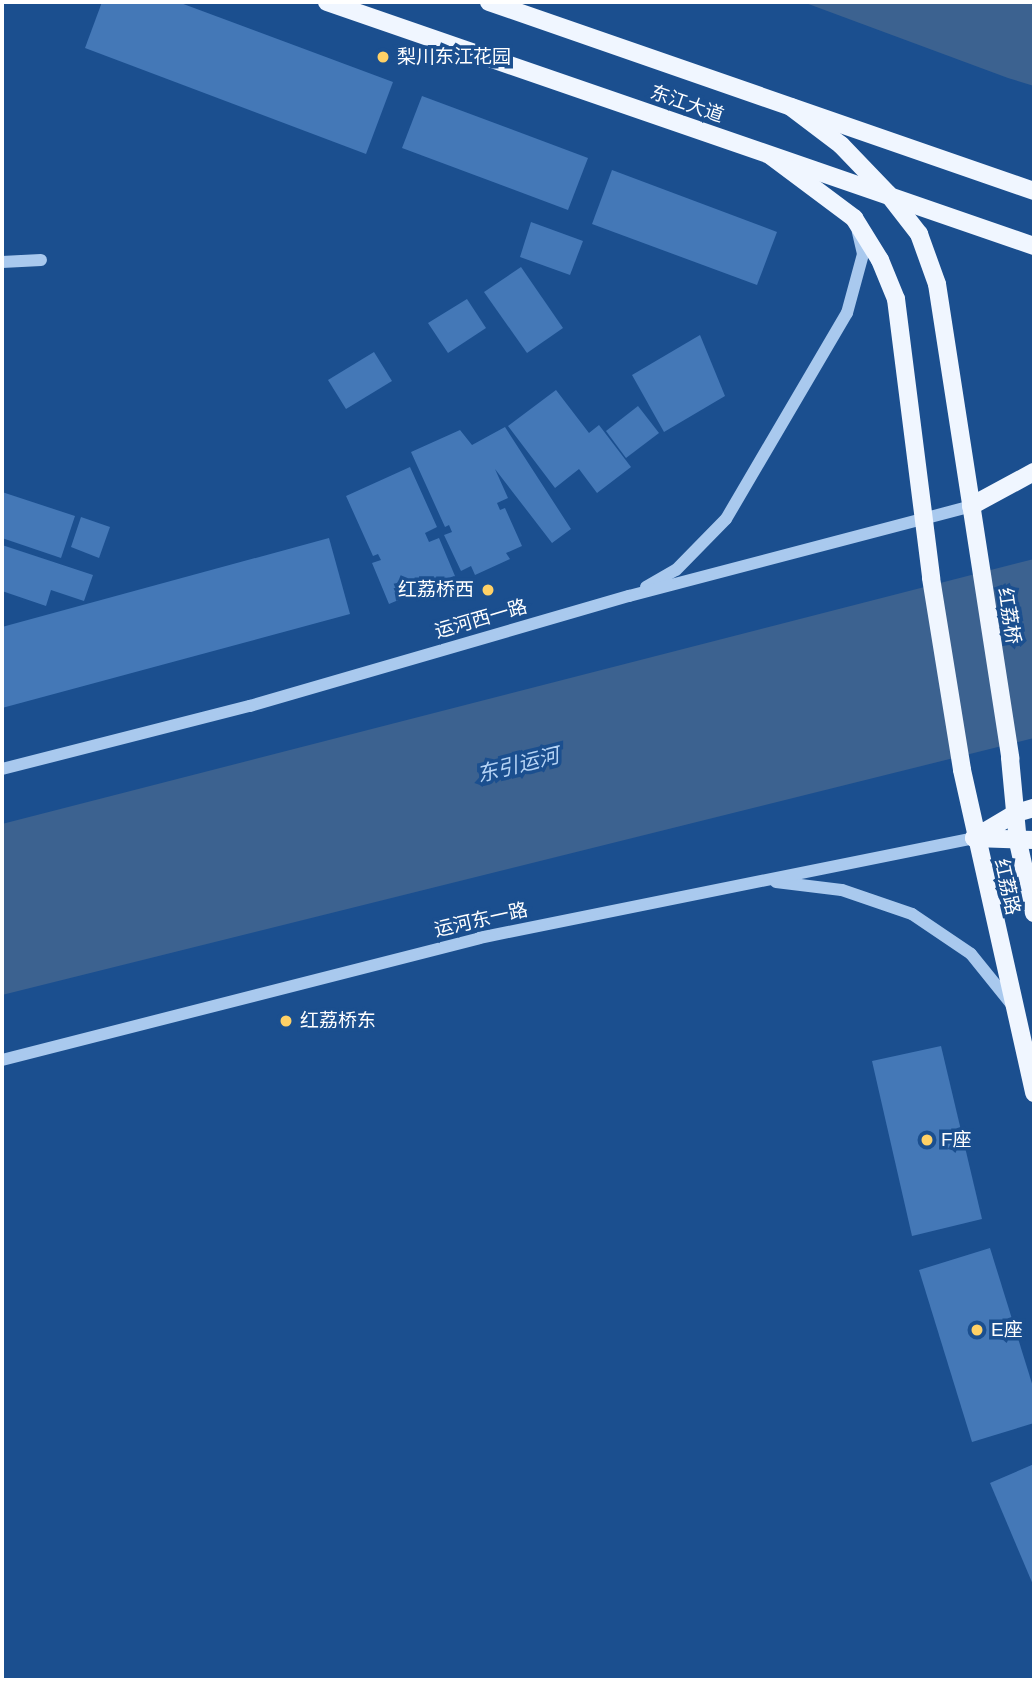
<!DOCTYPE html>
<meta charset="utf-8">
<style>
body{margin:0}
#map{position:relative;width:1036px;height:1682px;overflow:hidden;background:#1b4f8f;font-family:Arial,"Noto Sans SC",sans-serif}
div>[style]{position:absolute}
.water>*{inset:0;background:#3c6290}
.building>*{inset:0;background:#4478b7}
.minor>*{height:12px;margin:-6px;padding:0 6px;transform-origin:6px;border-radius:6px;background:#a9c9ee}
.major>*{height:18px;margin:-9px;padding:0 9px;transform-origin:9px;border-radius:9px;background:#f0f6ff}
.dots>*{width:19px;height:19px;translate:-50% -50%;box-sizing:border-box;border:4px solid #1b4f8f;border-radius:50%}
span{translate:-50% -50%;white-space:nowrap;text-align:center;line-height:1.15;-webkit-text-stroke:7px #1b4f8f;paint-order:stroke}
.poi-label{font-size:19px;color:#fff}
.left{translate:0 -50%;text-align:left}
.right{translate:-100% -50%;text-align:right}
.street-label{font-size:19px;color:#fff}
.water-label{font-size:21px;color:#b5d3f5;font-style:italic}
.frame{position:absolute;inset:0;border:4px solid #fff;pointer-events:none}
</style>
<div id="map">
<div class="water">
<i style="clip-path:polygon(803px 2px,1034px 2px,1034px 86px,1008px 78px)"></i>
<i style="clip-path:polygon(1034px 559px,1034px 738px,2px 995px,2px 824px)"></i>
</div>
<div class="building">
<i style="clip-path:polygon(102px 2px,178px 2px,393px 82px,366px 154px,85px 48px)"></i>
<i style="clip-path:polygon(422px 96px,588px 158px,568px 210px,402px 148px)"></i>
<i style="clip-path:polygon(612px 170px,777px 232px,757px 285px,592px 224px)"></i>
<i style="clip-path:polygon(531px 222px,583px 241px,570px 275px,520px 257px)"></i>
<i style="clip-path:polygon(521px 267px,563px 328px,527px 353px,484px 292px)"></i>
<i style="clip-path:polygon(467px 299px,486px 328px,448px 353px,428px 323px)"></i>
<i style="clip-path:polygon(700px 335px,725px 396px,664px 432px,632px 375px)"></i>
<i style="clip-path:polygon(374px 352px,392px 381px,346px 409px,328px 380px)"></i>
<i style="clip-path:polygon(556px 390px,589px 433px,599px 425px,631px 467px,597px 493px,579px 469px,555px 488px,508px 426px)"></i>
<i style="clip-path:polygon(638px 406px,659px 433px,626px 458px,606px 431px)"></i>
<i style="clip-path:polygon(505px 427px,571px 529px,552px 543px,495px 469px,508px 498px,497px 503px,500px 510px,505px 508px,522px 546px,506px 553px,510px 559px,475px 575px,471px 566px,461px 571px,444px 535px,452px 532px,449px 525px,445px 527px,411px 452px,460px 430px,472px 445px)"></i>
<i style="clip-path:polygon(410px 467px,437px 527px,425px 533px,429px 542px,439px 538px,455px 576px,389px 604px,372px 563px,381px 560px,378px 554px,373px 556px,346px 496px)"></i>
<i style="clip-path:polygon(2px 492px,75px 516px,61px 558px,2px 538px)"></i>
<i style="clip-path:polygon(81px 517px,110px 527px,99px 558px,71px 547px)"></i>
<i style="clip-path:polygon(329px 538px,350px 614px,2px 708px,2px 627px)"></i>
<i style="clip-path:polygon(2px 545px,93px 575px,84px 601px,51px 590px,46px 606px,2px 591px)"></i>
<i style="clip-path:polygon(941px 1046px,982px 1219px,912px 1236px,872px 1061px)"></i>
<i style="clip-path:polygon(990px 1248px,1034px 1390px,1034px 1423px,972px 1442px,919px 1270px)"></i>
<i style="clip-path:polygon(1034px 1464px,1034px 1587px,990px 1483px)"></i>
</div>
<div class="minor">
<i style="left:2px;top:262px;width:39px;rotate:-3deg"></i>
<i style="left:646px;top:587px;width:34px;rotate:-30deg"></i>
<i style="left:676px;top:570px;width:71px;rotate:-45.6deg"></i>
<i style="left:726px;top:519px;width:239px;rotate:-59.6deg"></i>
<i style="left:847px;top:313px;width:61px;rotate:-74.8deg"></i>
<i style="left:863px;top:254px;width:23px;rotate:-103deg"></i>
<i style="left:2px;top:769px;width:256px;rotate:-14.3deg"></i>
<i style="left:250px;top:706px;width:395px;rotate:-16.2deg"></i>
<i style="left:629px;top:596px;width:354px;rotate:-14.7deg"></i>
<i style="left:776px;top:882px;width:66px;rotate:6.9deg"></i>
<i style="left:842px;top:890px;width:74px;rotate:18.9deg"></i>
<i style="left:912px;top:914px;width:71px;rotate:34.1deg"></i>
<i style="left:971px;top:954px;width:67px;rotate:51.1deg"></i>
<i style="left:2px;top:1060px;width:492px;rotate:-14.3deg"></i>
<i style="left:479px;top:938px;width:505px;rotate:-11.42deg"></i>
</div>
<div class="major">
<i style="left:327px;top:2px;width:748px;rotate:19.04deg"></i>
<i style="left:489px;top:2px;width:577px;rotate:19.13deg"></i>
<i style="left:791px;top:107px;width:63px;rotate:37.2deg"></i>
<i style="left:841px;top:145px;width:68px;rotate:46.2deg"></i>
<i style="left:888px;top:194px;width:51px;rotate:52.2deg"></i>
<i style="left:919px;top:234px;width:53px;rotate:70.2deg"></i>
<i style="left:937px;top:284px;width:480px;rotate:81.2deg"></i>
<i style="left:1010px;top:758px;width:84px;rotate:84.6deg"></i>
<i style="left:1018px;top:842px;width:73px;rotate:77.3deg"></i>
<i style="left:771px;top:156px;width:104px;rotate:36.8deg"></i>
<i style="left:854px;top:218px;width:49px;rotate:58.2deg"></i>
<i style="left:880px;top:260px;width:42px;rotate:67.7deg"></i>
<i style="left:896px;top:299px;width:281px;rotate:82.8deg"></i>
<i style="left:931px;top:578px;width:194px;rotate:80.8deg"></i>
<i style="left:962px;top:770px;width:331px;rotate:77.4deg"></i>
<i style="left:971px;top:506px;width:72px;rotate:-28.4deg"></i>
<i style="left:974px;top:838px;width:49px;rotate:-30.8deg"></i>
<i style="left:1016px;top:813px;width:19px;rotate:-16deg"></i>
<i style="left:974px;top:838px;width:60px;rotate:1.9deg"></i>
</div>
<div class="dots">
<i style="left:383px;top:57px;background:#ffd166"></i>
<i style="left:488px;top:590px;background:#ffd166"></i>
<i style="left:286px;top:1021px;background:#ffd166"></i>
<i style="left:927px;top:1140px;background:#ffd166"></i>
<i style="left:977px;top:1330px;background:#ffd166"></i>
</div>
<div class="poi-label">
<span class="left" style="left:397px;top:57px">梨川东江花园</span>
<span class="right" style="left:474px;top:590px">红荔桥西</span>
<span class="left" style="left:300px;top:1021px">红荔桥东</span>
<span class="left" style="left:941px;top:1140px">F座</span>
<span class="left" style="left:991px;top:1330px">E座</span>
</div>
<div class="street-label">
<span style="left:687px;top:104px;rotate:19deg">东江大道</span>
<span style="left:1009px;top:616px;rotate:81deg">红荔桥</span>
<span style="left:481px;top:619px;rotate:-16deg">运河西一路</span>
<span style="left:1007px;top:887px;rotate:77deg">红荔路</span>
<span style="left:481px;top:920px;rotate:-13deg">运河东一路</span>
</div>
<div class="water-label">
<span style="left:518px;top:765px;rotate:-14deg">东引运河</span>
</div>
<div class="frame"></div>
</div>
